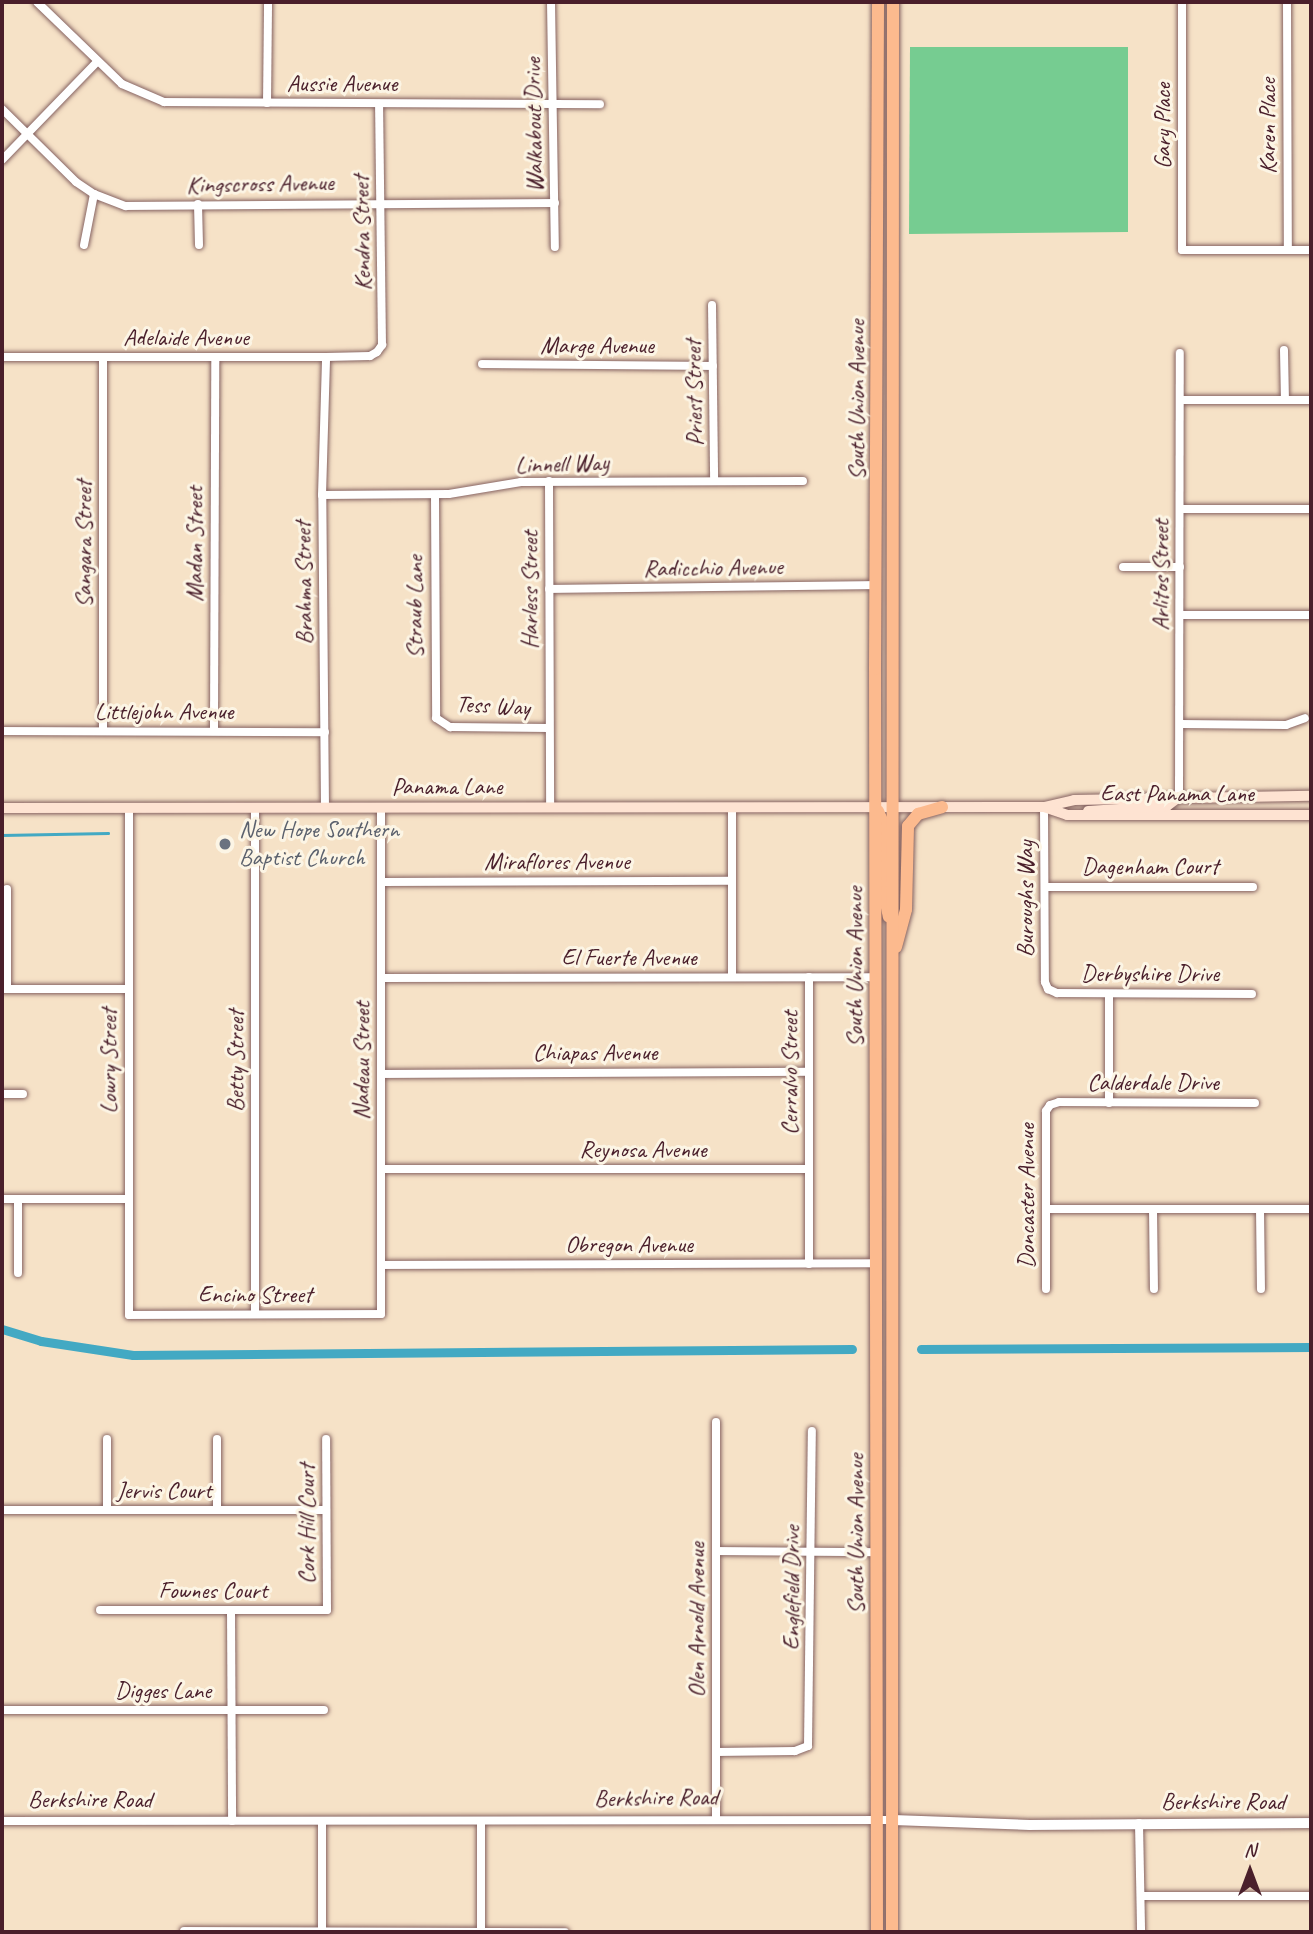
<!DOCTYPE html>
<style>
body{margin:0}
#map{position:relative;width:1313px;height:1934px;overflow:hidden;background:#f6e2c7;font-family:Caveat,sans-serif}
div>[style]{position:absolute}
.green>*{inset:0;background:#76cc91}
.stream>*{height:2.5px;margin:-1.25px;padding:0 1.25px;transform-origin:1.25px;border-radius:1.25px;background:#43a9c3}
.canal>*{height:9px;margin:-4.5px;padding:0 4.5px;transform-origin:4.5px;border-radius:4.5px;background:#43a9c3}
.roads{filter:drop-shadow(0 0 2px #866362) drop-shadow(0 0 2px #866362)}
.minor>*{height:8px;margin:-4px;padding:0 4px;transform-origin:4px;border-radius:4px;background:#fff}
.tertiary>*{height:10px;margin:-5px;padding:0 5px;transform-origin:5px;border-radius:5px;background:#fff}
.secondary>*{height:10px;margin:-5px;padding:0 5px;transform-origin:5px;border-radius:5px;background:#fee3d2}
.primary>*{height:12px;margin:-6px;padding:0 6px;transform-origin:6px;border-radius:6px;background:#fcba8e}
.dots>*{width:19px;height:19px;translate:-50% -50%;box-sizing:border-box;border:4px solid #fcf5e5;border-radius:50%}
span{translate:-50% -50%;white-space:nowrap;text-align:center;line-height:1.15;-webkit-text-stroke:6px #fcf5e5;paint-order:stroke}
.street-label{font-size:24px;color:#4a1f2b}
.worship-label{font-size:24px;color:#5b616d}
.left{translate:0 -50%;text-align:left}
.frame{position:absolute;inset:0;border:4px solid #4a1f2b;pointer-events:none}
.north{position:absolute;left:1215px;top:1836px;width:70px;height:70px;-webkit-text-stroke:5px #fcf5e5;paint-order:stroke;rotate:0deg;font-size:19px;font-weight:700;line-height:28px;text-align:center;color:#4a1f2b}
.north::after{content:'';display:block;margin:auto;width:24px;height:32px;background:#4a1f2b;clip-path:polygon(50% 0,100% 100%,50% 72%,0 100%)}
</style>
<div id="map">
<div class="green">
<i style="clip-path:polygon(910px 47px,1128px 47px,1128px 232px,909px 234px)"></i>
</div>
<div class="stream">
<i style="left:2px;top:835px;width:106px;rotate:-1.1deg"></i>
</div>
<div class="canal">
<i style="left:2px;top:1329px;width:41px;rotate:17.1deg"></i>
<i style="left:41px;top:1341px;width:93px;rotate:8.7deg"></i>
<i style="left:133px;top:1355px;width:719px;rotate:-0.48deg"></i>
<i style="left:921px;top:1349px;width:390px;rotate:-0.3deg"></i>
</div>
<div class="roads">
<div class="minor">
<i style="left:37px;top:2px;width:118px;rotate:44deg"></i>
<i style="left:122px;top:84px;width:46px;rotate:23.2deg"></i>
<i style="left:164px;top:102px;width:436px;rotate:0.3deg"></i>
<i style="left:551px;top:2px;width:245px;rotate:89.1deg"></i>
<i style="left:1182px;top:2px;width:248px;rotate:90deg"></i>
<i style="left:1182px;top:250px;width:129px"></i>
<i style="left:1287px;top:2px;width:248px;rotate:89.8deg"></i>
<i style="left:267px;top:103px;width:101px;rotate:-89.4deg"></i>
<i style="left:2px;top:109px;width:104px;rotate:44.6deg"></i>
<i style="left:76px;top:182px;width:22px;rotate:34deg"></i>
<i style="left:94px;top:194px;width:34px;rotate:21deg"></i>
<i style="left:126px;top:206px;width:429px;rotate:-0.4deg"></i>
<i style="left:2px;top:160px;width:136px;rotate:-45.9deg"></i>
<i style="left:198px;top:204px;width:41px;rotate:88.6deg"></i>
<i style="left:84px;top:245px;width:52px;rotate:-78.9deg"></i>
<i style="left:712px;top:305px;width:176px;rotate:89.3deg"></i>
<i style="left:1284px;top:350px;width:50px;rotate:88.9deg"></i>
<i style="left:2px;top:357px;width:324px"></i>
<i style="left:326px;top:357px;width:44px;rotate:-1.3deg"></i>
<i style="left:370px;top:356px;width:8px;rotate:-30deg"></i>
<i style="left:377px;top:352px;width:9px;rotate:-54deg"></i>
<i style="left:382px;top:345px;width:241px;rotate:-90.7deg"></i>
<i style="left:482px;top:364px;width:231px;rotate:0.5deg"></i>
<i style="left:1180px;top:400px;width:131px"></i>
<i style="left:549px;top:481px;width:326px;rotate:89.8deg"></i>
<i style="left:322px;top:495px;width:127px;rotate:-0.5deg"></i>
<i style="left:449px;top:494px;width:73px;rotate:-9.5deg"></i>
<i style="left:521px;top:482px;width:282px;rotate:-0.2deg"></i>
<i style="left:435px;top:495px;width:223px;rotate:89.7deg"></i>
<i style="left:436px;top:718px;width:17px;rotate:33deg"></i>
<i style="left:450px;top:727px;width:99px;rotate:0.6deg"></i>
<i style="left:1180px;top:509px;width:131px"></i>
<i style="left:1123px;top:567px;width:57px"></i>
<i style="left:549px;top:589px;width:328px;rotate:-0.7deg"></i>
<i style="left:1180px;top:615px;width:131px"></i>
<i style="left:1180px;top:724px;width:106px;rotate:0.5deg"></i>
<i style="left:1286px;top:725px;width:20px;rotate:-20deg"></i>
<i style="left:2px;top:731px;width:323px;rotate:0.2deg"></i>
<i style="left:103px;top:731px;width:374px;rotate:-90deg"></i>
<i style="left:214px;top:731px;width:374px;rotate:-89.8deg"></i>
<i style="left:1179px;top:797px;width:444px;rotate:-89.9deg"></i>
<i style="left:732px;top:807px;width:170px;rotate:90deg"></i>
<i style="left:1044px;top:807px;width:175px;rotate:89.7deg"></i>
<i style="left:1045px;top:982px;width:8px;rotate:67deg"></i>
<i style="left:1048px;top:989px;width:10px;rotate:24deg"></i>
<i style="left:1057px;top:993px;width:195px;rotate:0.3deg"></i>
<i style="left:129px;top:808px;width:507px;rotate:90deg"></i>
<i style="left:129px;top:1315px;width:252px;rotate:-0.2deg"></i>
<i style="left:381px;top:1314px;width:506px;rotate:-90deg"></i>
<i style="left:255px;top:808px;width:506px;rotate:90deg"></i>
<i style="left:325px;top:808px;width:313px;rotate:-90.5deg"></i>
<i style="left:322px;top:495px;width:138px;rotate:-88.3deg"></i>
<i style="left:381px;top:882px;width:351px;rotate:-0.2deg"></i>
<i style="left:1046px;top:887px;width:207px"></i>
<i style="left:7px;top:889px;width:100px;rotate:90deg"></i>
<i style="left:809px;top:977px;width:287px;rotate:90deg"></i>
<i style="left:381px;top:978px;width:495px;rotate:-0.1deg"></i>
<i style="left:2px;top:989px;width:127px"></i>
<i style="left:1109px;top:994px;width:109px;rotate:90deg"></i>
<i style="left:381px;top:1074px;width:427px;rotate:-0.3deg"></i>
<i style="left:2px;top:1094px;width:21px"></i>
<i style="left:381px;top:1169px;width:428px"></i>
<i style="left:2px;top:1199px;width:127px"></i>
<i style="left:18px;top:1199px;width:74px;rotate:90deg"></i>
<i style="left:1046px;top:1209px;width:265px"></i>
<i style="left:1153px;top:1209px;width:80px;rotate:89.3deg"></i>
<i style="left:1260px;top:1209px;width:80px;rotate:89.3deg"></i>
<i style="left:381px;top:1265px;width:496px;rotate:-0.2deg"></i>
<i style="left:1046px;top:1289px;width:178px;rotate:-90deg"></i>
<i style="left:1046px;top:1111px;width:7px;rotate:-56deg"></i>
<i style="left:1050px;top:1105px;width:9px;rotate:-18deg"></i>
<i style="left:1059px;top:1102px;width:196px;rotate:0.3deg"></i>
<i style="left:716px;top:1422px;width:396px;rotate:90deg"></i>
<i style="left:107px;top:1439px;width:71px;rotate:90deg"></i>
<i style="left:217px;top:1439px;width:71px;rotate:90deg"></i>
<i style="left:2px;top:1510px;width:324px"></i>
<i style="left:716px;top:1551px;width:161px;rotate:0.4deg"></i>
<i style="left:100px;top:1610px;width:227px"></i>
<i style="left:327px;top:1610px;width:171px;rotate:-90.3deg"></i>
<i style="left:231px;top:1610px;width:211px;rotate:89.7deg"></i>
<i style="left:2px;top:1710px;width:322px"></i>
<i style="left:716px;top:1752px;width:79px;rotate:-0.7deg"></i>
<i style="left:795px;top:1751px;width:14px;rotate:-21deg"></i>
<i style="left:808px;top:1746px;width:315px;rotate:-89.3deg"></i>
<i style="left:2px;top:1821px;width:891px;rotate:-0.06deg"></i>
<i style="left:322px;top:1821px;width:111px;rotate:90deg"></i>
<i style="left:481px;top:1821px;width:111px;rotate:90deg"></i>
<i style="left:1139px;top:1823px;width:109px;rotate:88.9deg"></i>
<i style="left:1141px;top:1896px;width:170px"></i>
<i style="left:184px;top:1931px;width:381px;rotate:0.2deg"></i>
</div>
<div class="tertiary">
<i style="left:893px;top:1820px;width:137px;rotate:2.1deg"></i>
<i style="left:1030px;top:1825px;width:281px;rotate:-0.4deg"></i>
</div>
<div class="secondary">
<i style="left:1044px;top:807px;width:24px;rotate:19deg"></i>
<i style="left:1067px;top:815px;width:244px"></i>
<i style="left:2px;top:808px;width:1042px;rotate:-0.05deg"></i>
<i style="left:1044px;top:807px;width:31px;rotate:-13deg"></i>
<i style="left:1074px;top:800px;width:237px;rotate:-1deg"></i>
<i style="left:1088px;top:811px;width:79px;rotate:-3.6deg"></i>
<i style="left:1167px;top:806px;width:15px;rotate:-37deg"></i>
</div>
<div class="primary">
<i style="left:878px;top:811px;width:15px;rotate:67deg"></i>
<i style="left:884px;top:825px;width:67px;rotate:90deg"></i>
<i style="left:884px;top:892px;width:25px;rotate:79deg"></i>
<i style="left:896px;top:947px;width:39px;rotate:-75deg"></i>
<i style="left:906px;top:909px;width:83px;rotate:-88.6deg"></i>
<i style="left:908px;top:826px;width:16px;rotate:-50deg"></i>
<i style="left:918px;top:814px;width:25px;rotate:-16deg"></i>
<i style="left:877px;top:1932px;width:1263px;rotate:-90.09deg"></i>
<i style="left:875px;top:669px;width:667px;rotate:-89.74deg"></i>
<i style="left:892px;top:1932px;width:1930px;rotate:-89.97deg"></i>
</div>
</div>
<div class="dots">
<i style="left:225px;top:844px;background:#6b7280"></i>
</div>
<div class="street-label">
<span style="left:342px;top:84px">Aussie Avenue</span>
<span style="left:534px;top:125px;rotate:-91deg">Walkabout Drive</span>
<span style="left:1163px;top:126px;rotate:-90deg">Gary Place</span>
<span style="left:1268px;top:126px;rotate:-90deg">Karen Place</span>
<span style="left:260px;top:184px;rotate:-1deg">Kingscross Avenue</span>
<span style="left:362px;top:233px;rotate:-91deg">Kendra Street</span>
<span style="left:186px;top:338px">Adelaide Avenue</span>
<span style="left:597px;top:346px">Marge Avenue</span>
<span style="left:694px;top:393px;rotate:-91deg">Priest Street</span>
<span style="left:857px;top:400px;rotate:-90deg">South Union Avenue</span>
<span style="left:562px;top:464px;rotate:-2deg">Linnell Way</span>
<span style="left:84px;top:544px;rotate:-90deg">Sangara Street</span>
<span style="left:195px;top:544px;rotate:-90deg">Madan Street</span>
<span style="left:713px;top:568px;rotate:-1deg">Radicchio Avenue</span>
<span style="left:1161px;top:575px;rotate:-90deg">Arlitos Street</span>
<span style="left:304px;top:583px;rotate:-91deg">Brahma Street</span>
<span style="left:530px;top:590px;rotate:-90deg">Harless Street</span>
<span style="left:415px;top:607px;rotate:-90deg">Straub Lane</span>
<span style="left:493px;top:706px;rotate:3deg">Tess Way</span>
<span style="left:164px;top:712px">Littlejohn Avenue</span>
<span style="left:447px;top:787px">Panama Lane</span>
<span style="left:1177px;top:794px">East Panama Lane</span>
<span style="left:557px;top:862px">Miraflores Avenue</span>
<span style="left:1150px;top:867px">Dagenham Court</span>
<span style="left:1026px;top:899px;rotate:-90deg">Buroughs Way</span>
<span style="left:629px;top:958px">El Fuerte Avenue</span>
<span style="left:855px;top:967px;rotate:-90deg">South Union Avenue</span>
<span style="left:1150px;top:974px">Derbyshire Drive</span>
<span style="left:595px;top:1053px">Chiapas Avenue</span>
<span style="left:109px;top:1061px;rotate:-90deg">Lowry Street</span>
<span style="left:236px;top:1061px;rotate:-90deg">Betty Street</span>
<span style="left:362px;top:1061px;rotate:-90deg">Nadeau Street</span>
<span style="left:790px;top:1073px;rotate:-90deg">Cerralvo Street</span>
<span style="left:1153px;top:1083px">Calderdale Drive</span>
<span style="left:643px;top:1150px">Reynosa Avenue</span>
<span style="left:1027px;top:1196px;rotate:-90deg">Doncaster Avenue</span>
<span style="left:629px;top:1245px">Obregon Avenue</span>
<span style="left:255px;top:1295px">Encino Street</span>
<span style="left:164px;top:1491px">Jervis Court</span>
<span style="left:307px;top:1524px;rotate:-90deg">Cork Hill Court</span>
<span style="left:856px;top:1534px;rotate:-90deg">South Union Avenue</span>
<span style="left:792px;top:1588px;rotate:-90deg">Englefield Drive</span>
<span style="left:213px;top:1591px">Fownes Court</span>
<span style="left:697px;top:1620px;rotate:-90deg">Olen Arnold Avenue</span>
<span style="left:163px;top:1691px">Digges Lane</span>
<span style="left:656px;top:1798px;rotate:-1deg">Berkshire Road</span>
<span style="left:90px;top:1800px">Berkshire Road</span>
<span style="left:1223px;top:1802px">Berkshire Road</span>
</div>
<div class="worship-label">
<span class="left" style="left:239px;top:844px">New Hope Southern<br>Baptist Church</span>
</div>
<div class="frame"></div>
<div class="north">N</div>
</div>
